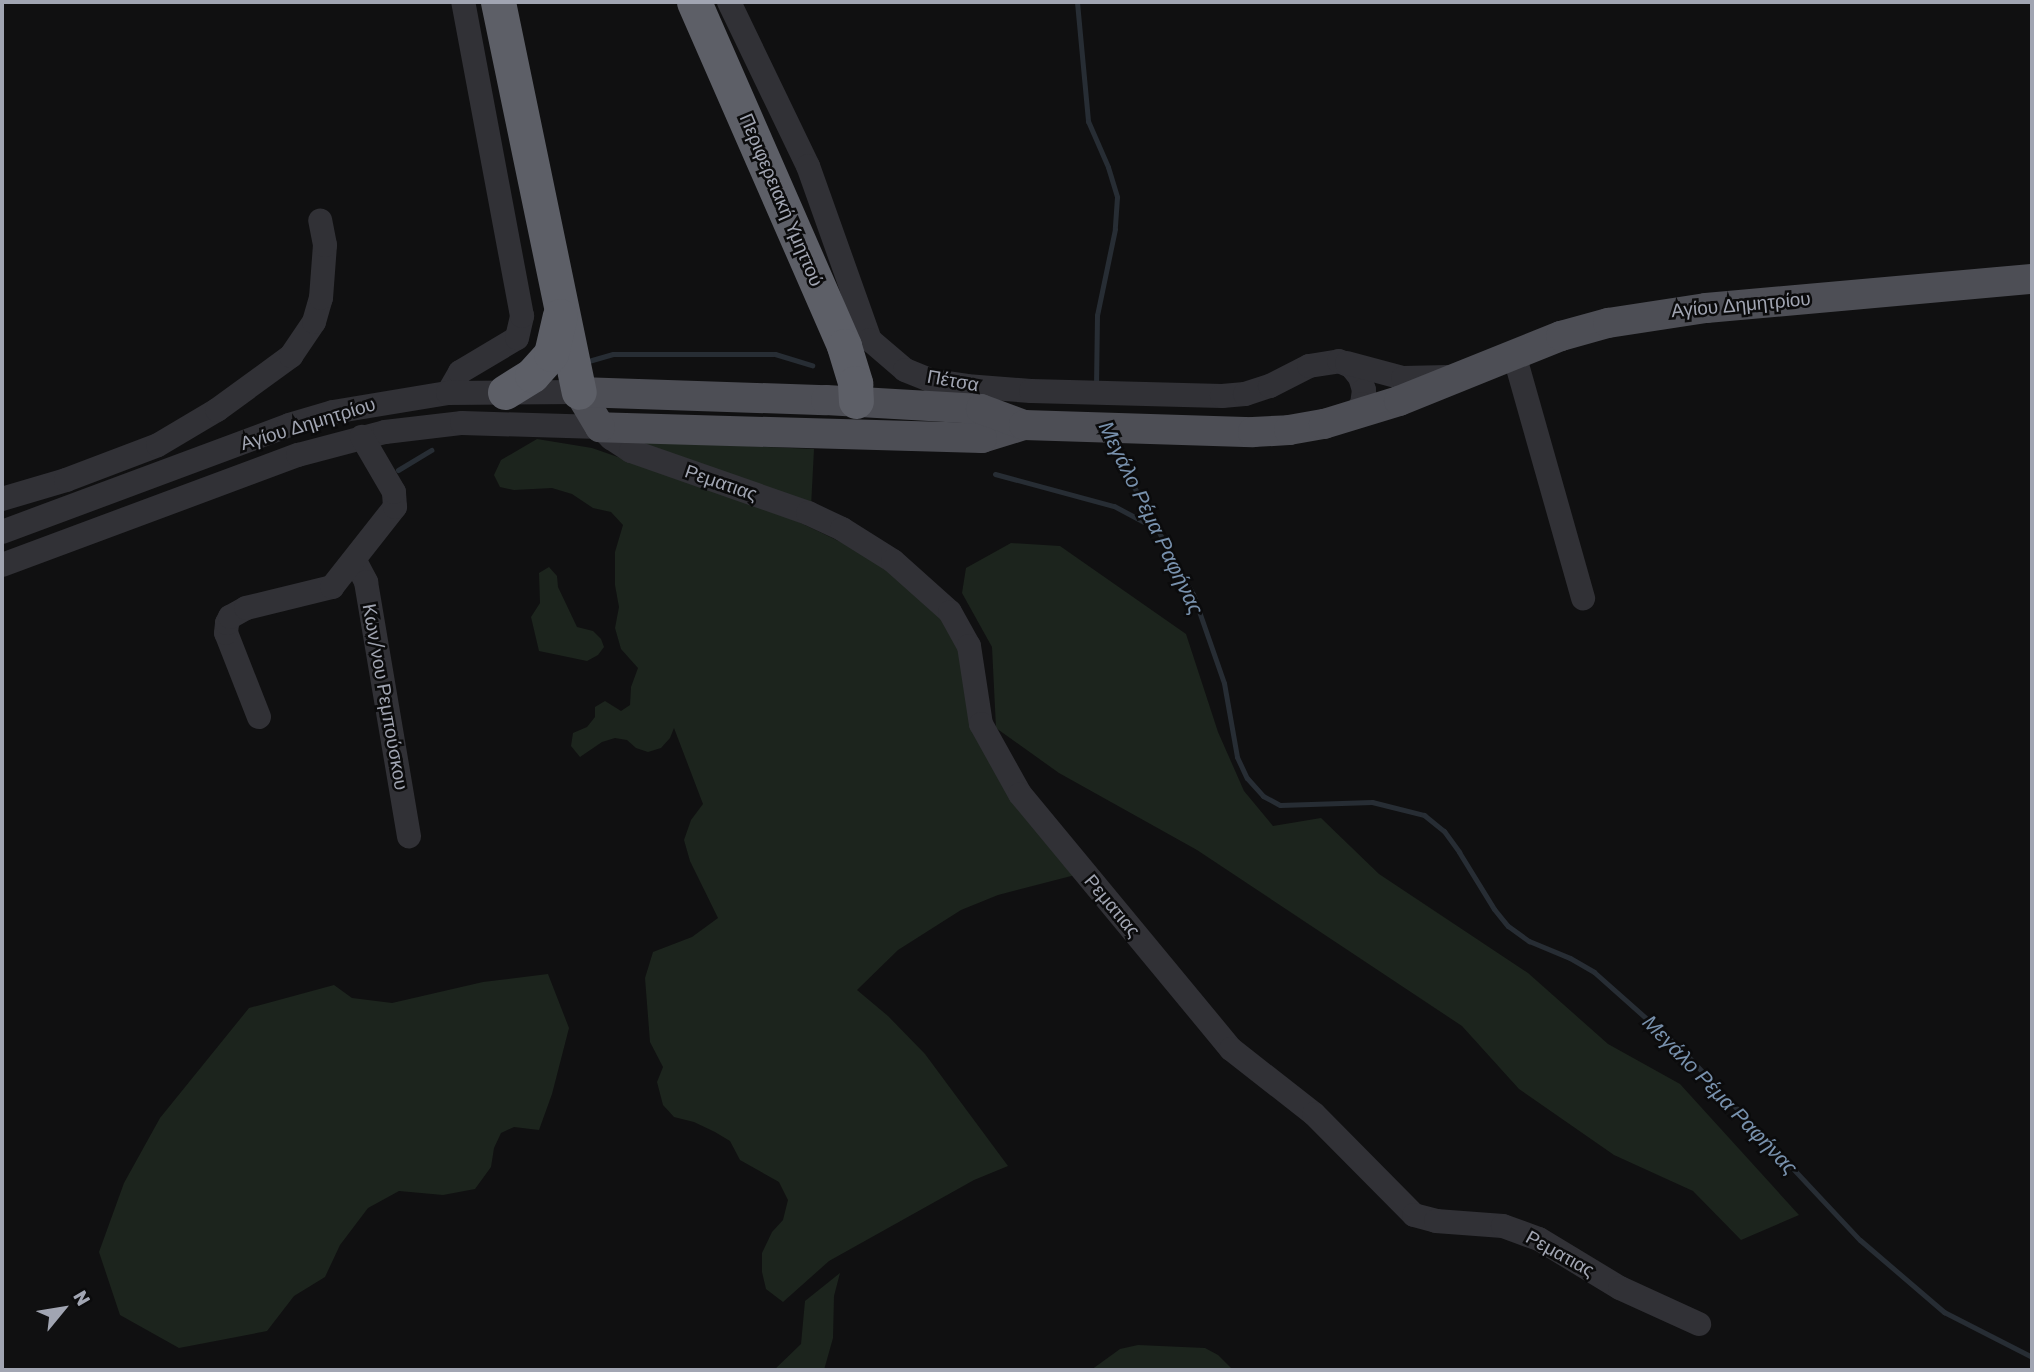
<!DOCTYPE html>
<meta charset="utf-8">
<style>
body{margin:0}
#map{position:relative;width:2034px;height:1372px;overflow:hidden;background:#101011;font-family:Rubik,sans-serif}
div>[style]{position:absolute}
.green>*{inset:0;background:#1c241d}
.stream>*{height:5px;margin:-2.5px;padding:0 2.5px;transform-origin:2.5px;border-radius:2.5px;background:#272d34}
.minor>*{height:24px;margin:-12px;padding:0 12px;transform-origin:12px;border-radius:12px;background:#313136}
.major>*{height:30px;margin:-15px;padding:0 15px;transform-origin:15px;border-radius:15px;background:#4d4e55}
.highway>*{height:35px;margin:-17.5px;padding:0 17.5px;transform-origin:17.5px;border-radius:17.5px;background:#5d5f67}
span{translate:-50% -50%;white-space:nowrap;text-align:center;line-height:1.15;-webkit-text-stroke:5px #0b0b0c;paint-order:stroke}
.street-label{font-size:19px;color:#a1a5b2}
.water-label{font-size:21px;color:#7891ad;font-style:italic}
.frame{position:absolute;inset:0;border:4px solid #a1a5b2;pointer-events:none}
.north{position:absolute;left:28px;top:1274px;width:70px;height:70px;-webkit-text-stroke:5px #0b0b0c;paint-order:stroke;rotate:60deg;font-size:19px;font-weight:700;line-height:28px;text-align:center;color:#a1a5b2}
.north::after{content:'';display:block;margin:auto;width:24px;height:32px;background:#a1a5b2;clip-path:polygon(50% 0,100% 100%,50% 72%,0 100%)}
</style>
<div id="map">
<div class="green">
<i style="clip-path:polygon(537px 439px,592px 448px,784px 515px,866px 554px,936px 611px,962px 654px,971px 715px,1079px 874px,998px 895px,961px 910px,898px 950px,857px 990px,888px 1016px,925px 1054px,1008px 1166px,974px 1180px,829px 1261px,783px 1302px,766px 1289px,762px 1272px,762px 1253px,772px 1232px,783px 1220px,788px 1200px,779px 1182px,740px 1160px,730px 1141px,715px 1132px,694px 1122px,674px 1117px,663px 1105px,657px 1082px,663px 1067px,650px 1042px,645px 978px,653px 952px,692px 937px,718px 918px,690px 861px,684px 840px,691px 820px,703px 804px,674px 728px,670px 738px,661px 748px,648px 752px,636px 748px,627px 740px,615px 738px,602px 742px,580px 757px,571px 746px,573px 733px,587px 727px,595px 717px,595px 707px,605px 701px,621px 711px,630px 705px,631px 687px,638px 668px,621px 649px,615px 628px,619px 607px,615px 585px,615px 552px,623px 525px,611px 512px,593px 508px,572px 494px,552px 488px,514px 490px,500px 487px,494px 475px,501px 460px)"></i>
<i style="clip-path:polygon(633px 441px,814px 449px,811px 507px)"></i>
<i style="clip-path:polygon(1011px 543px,1060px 546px,1186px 634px,1218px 732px,1244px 791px,1273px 826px,1321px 818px,1379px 874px,1528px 973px,1608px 1044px,1680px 1084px,1799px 1215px,1741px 1240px,1693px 1191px,1614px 1155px,1519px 1089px,1462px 1026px,1197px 850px,1059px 773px,996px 728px,992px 647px,962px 593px,966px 568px)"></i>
<i style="clip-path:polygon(549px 567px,557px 576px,558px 587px,577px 627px,593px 631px,601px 639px,604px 647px,598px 655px,587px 661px,539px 651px,531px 617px,540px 603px,539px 573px)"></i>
<i style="clip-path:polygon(548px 974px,569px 1028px,552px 1094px,539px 1130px,514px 1127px,501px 1133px,494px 1148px,491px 1167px,475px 1189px,443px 1195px,399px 1191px,368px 1208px,340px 1245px,325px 1277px,294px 1296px,267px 1331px,179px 1348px,120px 1315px,99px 1252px,124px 1183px,160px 1118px,249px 1008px,334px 985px,352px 998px,392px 1003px,483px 982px)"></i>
<i style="clip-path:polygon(840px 1273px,834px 1296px,833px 1338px,824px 1370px,774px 1370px,801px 1344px,805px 1301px)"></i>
<i style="clip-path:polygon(1138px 1345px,1205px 1348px,1218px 1355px,1233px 1370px,1091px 1370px,1120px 1349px)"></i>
</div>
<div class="stream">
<i style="left:1077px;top:2px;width:120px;rotate:84.7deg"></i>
<i style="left:1088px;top:121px;width:50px;rotate:66.5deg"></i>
<i style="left:1108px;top:167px;width:31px;rotate:73deg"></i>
<i style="left:1117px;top:197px;width:32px;rotate:94deg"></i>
<i style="left:1115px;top:229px;width:88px;rotate:101.8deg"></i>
<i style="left:1097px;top:315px;width:71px;rotate:90.8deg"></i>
<i style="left:585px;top:362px;width:29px;rotate:-16deg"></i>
<i style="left:613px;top:354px;width:162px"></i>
<i style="left:775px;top:354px;width:39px;rotate:17deg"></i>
<i style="left:1106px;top:436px;width:180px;rotate:61.2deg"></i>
<i style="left:1193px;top:594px;width:94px;rotate:70.8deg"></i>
<i style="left:1224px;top:683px;width:75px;rotate:80deg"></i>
<i style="left:1237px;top:757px;width:23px;rotate:65deg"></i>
<i style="left:1247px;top:778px;width:24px;rotate:48deg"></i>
<i style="left:1263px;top:796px;width:19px;rotate:28deg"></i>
<i style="left:1280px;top:805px;width:92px;rotate:-1.9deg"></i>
<i style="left:1372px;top:802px;width:54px;rotate:14deg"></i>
<i style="left:1424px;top:815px;width:26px;rotate:39deg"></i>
<i style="left:1444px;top:831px;width:26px;rotate:54deg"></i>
<i style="left:1459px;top:852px;width:67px;rotate:58.4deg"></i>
<i style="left:1494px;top:909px;width:22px;rotate:51deg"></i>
<i style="left:1508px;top:926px;width:26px;rotate:36deg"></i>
<i style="left:1529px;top:941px;width:44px;rotate:22.5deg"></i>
<i style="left:1570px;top:958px;width:28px;rotate:30deg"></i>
<i style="left:1594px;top:972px;width:118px;rotate:41.6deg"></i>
<i style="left:1682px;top:1050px;width:260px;rotate:46.9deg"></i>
<i style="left:1860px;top:1240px;width:111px;rotate:40.6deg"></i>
<i style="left:1944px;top:1312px;width:99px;rotate:27.1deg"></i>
<i style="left:398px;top:470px;width:39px;rotate:-31deg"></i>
<i style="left:995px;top:474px;width:123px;rotate:15.1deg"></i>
<i style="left:1114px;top:506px;width:51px;rotate:28.1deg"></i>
</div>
<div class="minor">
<i style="left:729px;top:2px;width:182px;rotate:64.3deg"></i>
<i style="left:808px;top:166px;width:185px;rotate:70.4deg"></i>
<i style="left:870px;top:340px;width:46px;rotate:40.6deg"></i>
<i style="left:905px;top:370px;width:29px;rotate:22deg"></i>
<i style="left:932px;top:381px;width:34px;rotate:8deg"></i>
<i style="left:966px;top:386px;width:65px;rotate:4.4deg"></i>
<i style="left:1031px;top:391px;width:191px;rotate:1.5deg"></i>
<i style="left:1222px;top:396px;width:23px;rotate:-5deg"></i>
<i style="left:1245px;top:394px;width:26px;rotate:-18deg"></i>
<i style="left:1270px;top:386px;width:44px;rotate:-27.1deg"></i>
<i style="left:1309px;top:366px;width:30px;rotate:-9deg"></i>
<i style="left:1339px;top:361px;width:13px;rotate:23deg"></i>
<i style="left:1351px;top:366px;width:14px;rotate:51deg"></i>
<i style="left:1360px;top:377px;width:14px;rotate:73deg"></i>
<i style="left:1364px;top:390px;width:14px;rotate:98deg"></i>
<i style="left:1362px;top:404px;width:14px;rotate:126deg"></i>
<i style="left:1514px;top:354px;width:254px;rotate:74.2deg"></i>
<i style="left:1347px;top:363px;width:58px;rotate:15deg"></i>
<i style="left:1403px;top:378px;width:45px;rotate:-1.3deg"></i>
<i style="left:448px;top:393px;width:24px;rotate:-60deg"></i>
<i style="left:460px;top:372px;width:66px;rotate:-30.8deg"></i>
<i style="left:517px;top:338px;width:23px;rotate:-77deg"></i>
<i style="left:522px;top:316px;width:319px;rotate:-100.6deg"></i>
<i style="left:2px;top:499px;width:67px;rotate:-16.5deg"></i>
<i style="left:66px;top:480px;width:98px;rotate:-20.8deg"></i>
<i style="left:158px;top:445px;width:69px;rotate:-30.7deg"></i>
<i style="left:217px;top:410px;width:92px;rotate:-36.1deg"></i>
<i style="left:291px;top:356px;width:41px;rotate:-55.9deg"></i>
<i style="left:314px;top:322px;width:25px;rotate:-74deg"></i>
<i style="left:321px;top:298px;width:53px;rotate:-85.7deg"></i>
<i style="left:325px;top:245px;width:25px;rotate:-101deg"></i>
<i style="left:2px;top:532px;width:306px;rotate:-20.4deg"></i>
<i style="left:289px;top:425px;width:46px;rotate:-16.5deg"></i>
<i style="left:333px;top:412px;width:117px;rotate:-9.4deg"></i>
<i style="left:448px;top:393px;width:131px;rotate:-0.4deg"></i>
<i style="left:355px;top:561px;width:24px;rotate:62deg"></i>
<i style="left:366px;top:582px;width:258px;rotate:80.4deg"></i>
<i style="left:2px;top:565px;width:316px;rotate:-20.4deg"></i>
<i style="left:298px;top:455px;width:90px;rotate:-14.8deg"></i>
<i style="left:385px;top:432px;width:78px;rotate:-6.7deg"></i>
<i style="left:462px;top:423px;width:138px;rotate:1.7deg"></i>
<i style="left:600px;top:427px;width:16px;rotate:45deg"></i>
<i style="left:611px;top:438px;width:24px;rotate:33deg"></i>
<i style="left:631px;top:451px;width:188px;rotate:19.3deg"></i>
<i style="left:808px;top:513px;width:38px;rotate:25deg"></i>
<i style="left:842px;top:529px;width:60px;rotate:32.1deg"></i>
<i style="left:893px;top:561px;width:76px;rotate:41.8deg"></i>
<i style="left:950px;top:612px;width:39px;rotate:61deg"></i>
<i style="left:969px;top:646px;width:79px;rotate:81.3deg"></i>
<i style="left:981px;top:724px;width:80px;rotate:60.9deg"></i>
<i style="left:1020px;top:794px;width:331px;rotate:50.4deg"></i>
<i style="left:1231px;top:1049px;width:105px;rotate:38.1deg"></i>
<i style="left:1314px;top:1114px;width:142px;rotate:45.3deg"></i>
<i style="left:1414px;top:1215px;width:23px;rotate:15deg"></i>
<i style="left:1436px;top:1221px;width:67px;rotate:4.3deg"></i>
<i style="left:1503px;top:1226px;width:38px;rotate:20deg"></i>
<i style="left:1539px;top:1239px;width:95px;rotate:31.2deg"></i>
<i style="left:1620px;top:1288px;width:87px;rotate:24.5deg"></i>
<i style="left:259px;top:717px;width:90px;rotate:-111.4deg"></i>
<i style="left:226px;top:633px;width:10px;rotate:-84deg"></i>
<i style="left:227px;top:623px;width:7px;rotate:-63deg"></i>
<i style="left:230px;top:617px;width:18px;rotate:-29deg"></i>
<i style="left:246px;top:608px;width:89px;rotate:-13.7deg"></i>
<i style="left:332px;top:587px;width:102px;rotate:-51.8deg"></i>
<i style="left:395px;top:507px;width:15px;rotate:-94deg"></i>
<i style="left:394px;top:492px;width:64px;rotate:-120.2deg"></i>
</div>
<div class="major">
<i style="left:1024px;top:425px;width:44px;rotate:162.8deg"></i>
<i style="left:982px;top:438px;width:382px;rotate:-178.4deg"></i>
<i style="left:600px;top:427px;width:41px;rotate:-121deg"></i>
<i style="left:579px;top:392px;width:247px;rotate:1.9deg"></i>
<i style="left:826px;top:400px;width:155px;rotate:3.3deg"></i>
<i style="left:981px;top:409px;width:46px;rotate:20.4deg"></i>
<i style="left:1024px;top:425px;width:229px;rotate:1.8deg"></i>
<i style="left:1253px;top:432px;width:36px;rotate:-3deg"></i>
<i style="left:1289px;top:430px;width:36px;rotate:-10deg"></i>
<i style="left:1324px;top:424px;width:78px;rotate:-17deg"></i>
<i style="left:1399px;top:401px;width:175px;rotate:-21.9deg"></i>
<i style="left:1561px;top:336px;width:49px;rotate:-15.5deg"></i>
<i style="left:1608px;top:323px;width:99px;rotate:-8.7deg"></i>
<i style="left:1706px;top:308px;width:327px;rotate:-5.1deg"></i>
</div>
<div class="highway">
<i style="left:498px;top:2px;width:398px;rotate:78.3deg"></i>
<i style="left:694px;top:2px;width:375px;rotate:66.4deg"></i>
<i style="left:844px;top:346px;width:39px;rotate:73deg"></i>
<i style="left:855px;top:383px;width:18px;rotate:87deg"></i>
<i style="left:505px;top:392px;width:32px;rotate:-32deg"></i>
<i style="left:532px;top:375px;width:28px;rotate:-48deg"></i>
<i style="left:551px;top:354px;width:39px;rotate:-77deg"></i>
</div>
<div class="street-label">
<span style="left:781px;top:200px;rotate:67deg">Περιφερειακή Υμηττού</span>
<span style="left:1741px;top:305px;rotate:-5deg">Αγίου Δημητρίου</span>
<span style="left:953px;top:381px;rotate:10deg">Πέτσα</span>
<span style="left:308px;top:424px;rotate:-17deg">Αγίου Δημητρίου</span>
<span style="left:721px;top:483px;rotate:19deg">Ρεματιας</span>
<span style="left:385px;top:697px;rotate:80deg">Κων/νου Ρεμπούσκου</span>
<span style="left:1112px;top:906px;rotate:50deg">Ρεματιας</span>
<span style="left:1560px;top:1254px;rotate:29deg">Ρεματιας</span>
</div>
<div class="water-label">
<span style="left:1151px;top:518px;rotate:64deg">Μεγάλο Ρέμα Ραφήνας</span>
<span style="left:1720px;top:1095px;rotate:46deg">Μεγάλο Ρέμα Ραφήνας</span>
</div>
<div class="frame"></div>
<div class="north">N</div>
</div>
